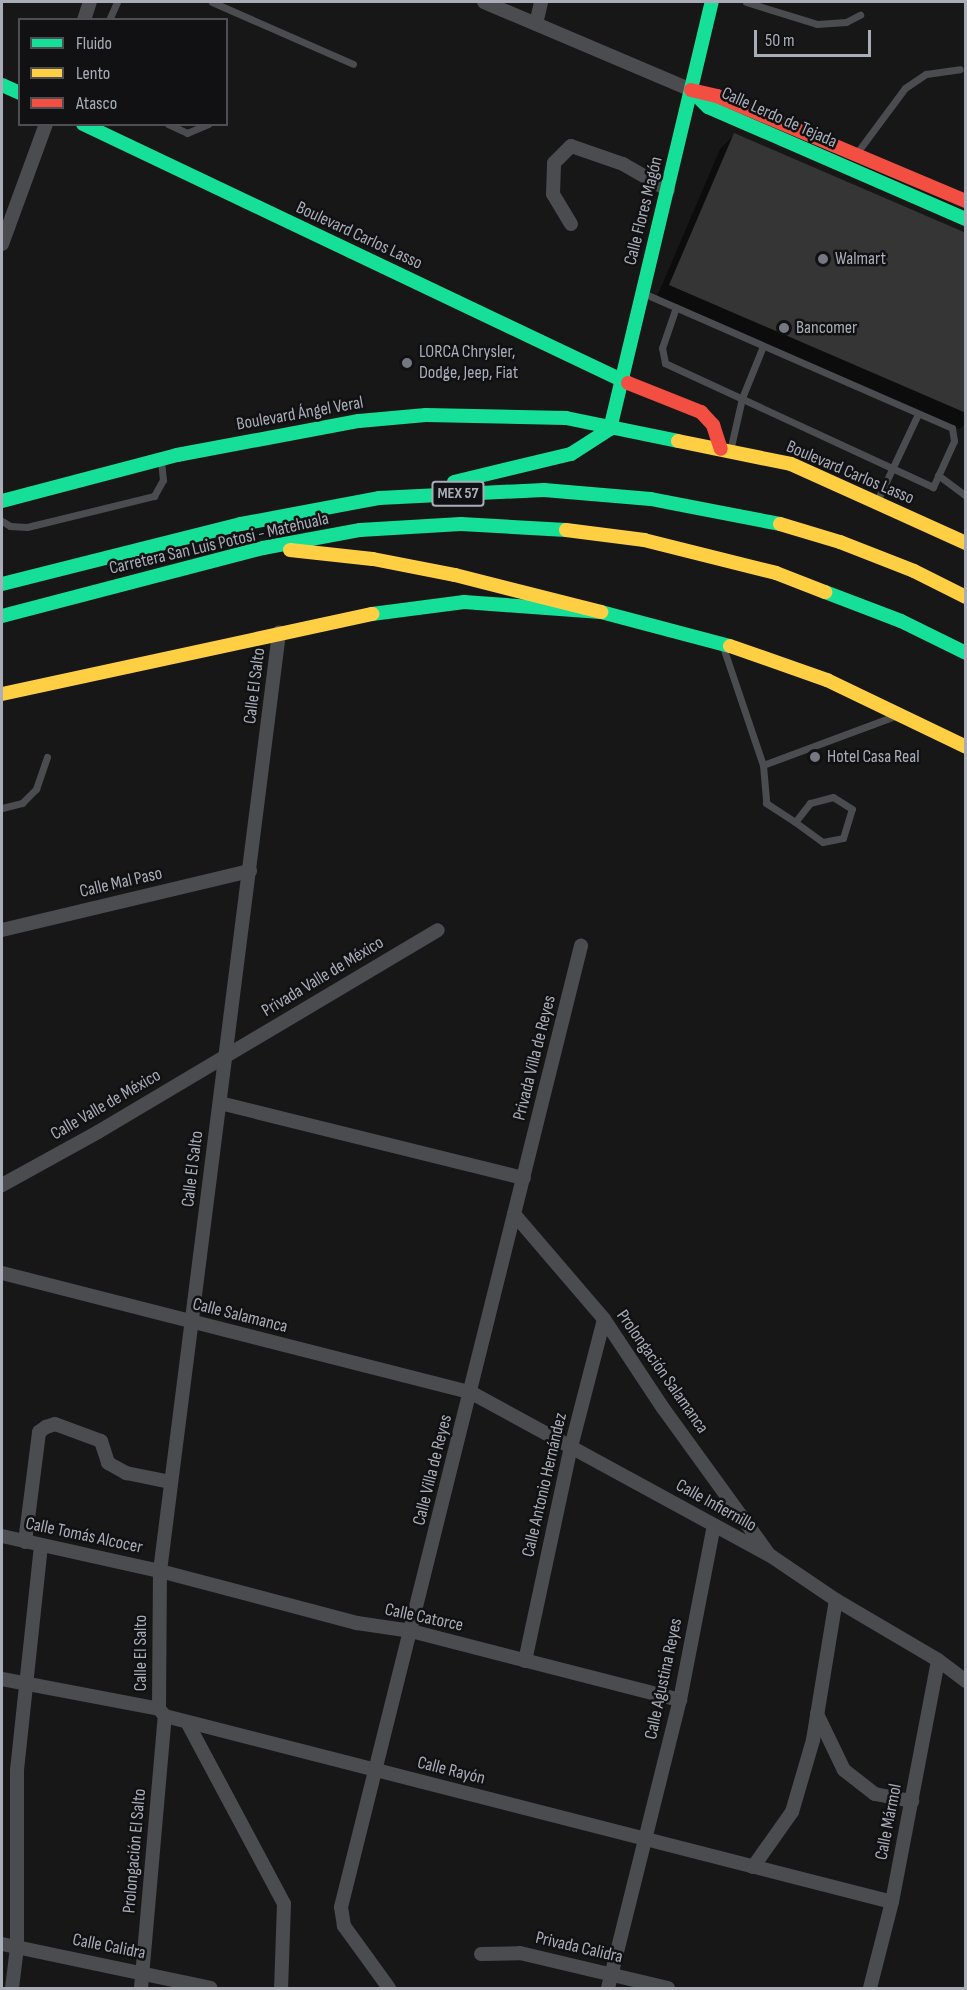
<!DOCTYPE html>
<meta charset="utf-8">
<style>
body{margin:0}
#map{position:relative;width:967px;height:1990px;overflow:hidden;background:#171717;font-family:"Sofia Sans Condensed",sans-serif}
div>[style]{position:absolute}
.shadow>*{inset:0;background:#0007}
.building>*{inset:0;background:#353536}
.lane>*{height:7px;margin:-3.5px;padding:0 3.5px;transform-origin:3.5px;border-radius:3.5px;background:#4b4c50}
.street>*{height:14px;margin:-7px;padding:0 7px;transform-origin:7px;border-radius:7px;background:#4b4c50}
.fast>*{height:14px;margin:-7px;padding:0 7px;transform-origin:7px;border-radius:7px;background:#16e098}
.slow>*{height:14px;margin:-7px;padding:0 7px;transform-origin:7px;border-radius:7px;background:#ffcf43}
.jam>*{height:14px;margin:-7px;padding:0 7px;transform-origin:7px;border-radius:7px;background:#f24e42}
.dots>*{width:16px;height:16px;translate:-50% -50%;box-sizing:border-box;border:3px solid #111113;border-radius:50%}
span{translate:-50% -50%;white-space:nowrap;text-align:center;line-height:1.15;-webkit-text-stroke:5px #111113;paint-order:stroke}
.shield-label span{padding:2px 4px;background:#111113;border:2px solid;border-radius:4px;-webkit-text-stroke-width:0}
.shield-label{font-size:16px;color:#a8adb8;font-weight:700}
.street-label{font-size:18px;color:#a8adb8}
.poi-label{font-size:18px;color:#a8adb8}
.left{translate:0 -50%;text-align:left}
.frame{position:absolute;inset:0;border:3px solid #a8adb8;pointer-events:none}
.legend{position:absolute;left:18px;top:18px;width:210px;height:108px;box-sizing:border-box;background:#111113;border:2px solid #4d4f55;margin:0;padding:8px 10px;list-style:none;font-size:18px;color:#a8adb8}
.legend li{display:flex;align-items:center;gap:12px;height:30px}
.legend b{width:30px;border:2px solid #4d4f55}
.scale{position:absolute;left:754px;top:30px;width:117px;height:27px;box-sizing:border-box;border:3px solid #a8adb8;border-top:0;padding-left:8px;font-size:18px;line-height:21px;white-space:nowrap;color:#a8adb8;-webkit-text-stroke:4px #111113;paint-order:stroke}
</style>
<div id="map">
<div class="shadow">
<i style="clip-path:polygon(734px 135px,966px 235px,966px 424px,959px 429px,656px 299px,720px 149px)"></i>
</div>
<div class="building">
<i style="clip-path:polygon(734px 133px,966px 233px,966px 413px,669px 285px)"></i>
</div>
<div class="lane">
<i style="left:212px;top:2px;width:154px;rotate:23.7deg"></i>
<i style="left:746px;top:2px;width:74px;rotate:17.2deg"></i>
<i style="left:817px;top:24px;width:29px;rotate:-4deg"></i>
<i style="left:846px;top:22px;width:16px;rotate:-27deg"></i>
<i style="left:109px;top:20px;width:20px;rotate:-66deg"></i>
<i style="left:168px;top:124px;width:21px;rotate:25deg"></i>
<i style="left:187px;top:133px;width:23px;rotate:-23deg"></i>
<i style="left:856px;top:154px;width:82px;rotate:-53.4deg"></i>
<i style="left:905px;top:88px;width:25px;rotate:-34deg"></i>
<i style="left:926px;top:74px;width:34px;rotate:-8deg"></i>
<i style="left:643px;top:293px;width:337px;rotate:23.6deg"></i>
<i style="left:952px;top:428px;width:13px;rotate:81deg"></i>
<i style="left:954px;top:441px;width:51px;rotate:114.5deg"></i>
<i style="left:933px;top:487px;width:295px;rotate:-155.2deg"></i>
<i style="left:665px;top:363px;width:15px;rotate:-101deg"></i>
<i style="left:662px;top:348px;width:43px;rotate:-71.1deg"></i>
<i style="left:730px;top:451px;width:54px;rotate:-77.2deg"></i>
<i style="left:742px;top:398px;width:56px;rotate:-68deg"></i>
<i style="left:938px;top:475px;width:35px;rotate:37deg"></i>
<i style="left:877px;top:501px;width:96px;rotate:-64.8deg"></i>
<i style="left:2px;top:521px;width:9px;rotate:32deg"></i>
<i style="left:10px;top:526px;width:17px;rotate:3deg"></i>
<i style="left:27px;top:527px;width:131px;rotate:-13.7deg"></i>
<i style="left:154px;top:496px;width:18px;rotate:-61deg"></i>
<i style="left:163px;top:480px;width:18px;rotate:-96deg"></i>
<i style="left:723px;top:647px;width:125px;rotate:71.3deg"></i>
<i style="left:763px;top:765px;width:141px;rotate:-20.4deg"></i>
<i style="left:763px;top:765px;width:38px;rotate:85deg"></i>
<i style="left:766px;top:803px;width:35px;rotate:33deg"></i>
<i style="left:795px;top:822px;width:34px;rotate:36deg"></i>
<i style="left:823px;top:842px;width:20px;rotate:-11deg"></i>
<i style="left:843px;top:838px;width:30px;rotate:-73deg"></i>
<i style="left:852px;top:809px;width:22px;rotate:-148deg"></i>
<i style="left:833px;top:797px;width:24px;rotate:165deg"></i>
<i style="left:810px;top:803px;width:24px;rotate:128deg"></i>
<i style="left:2px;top:808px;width:21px;rotate:-14deg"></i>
<i style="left:22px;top:803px;width:20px;rotate:-45deg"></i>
<i style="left:36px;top:789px;width:34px;rotate:-71deg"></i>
</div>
<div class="street">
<i style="left:484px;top:2px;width:225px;rotate:23deg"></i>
<i style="left:84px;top:20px;width:19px;rotate:-72deg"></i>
<i style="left:536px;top:24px;width:23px;rotate:-77deg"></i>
<i style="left:571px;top:224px;width:35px;rotate:-121deg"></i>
<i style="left:553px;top:194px;width:31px;rotate:-88deg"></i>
<i style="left:554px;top:163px;width:24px;rotate:-45deg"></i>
<i style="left:571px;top:146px;width:55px;rotate:19.1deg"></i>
<i style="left:623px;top:164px;width:52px;rotate:30deg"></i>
<i style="left:2px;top:244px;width:128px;rotate:-69.9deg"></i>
<i style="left:2px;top:930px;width:255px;rotate:-13.4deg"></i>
<i style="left:220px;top:1103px;width:313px;rotate:13.9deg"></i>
<i style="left:2px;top:1185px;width:110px;rotate:-28.9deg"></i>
<i style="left:98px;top:1132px;width:395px;rotate:-30.7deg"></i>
<i style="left:514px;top:1214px;width:138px;rotate:49.4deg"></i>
<i style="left:604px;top:1319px;width:107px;rotate:56.5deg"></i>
<i style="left:663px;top:1408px;width:179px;rotate:54.1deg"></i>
<i style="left:2px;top:1273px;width:483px;rotate:14.3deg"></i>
<i style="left:470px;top:1392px;width:343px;rotate:28.6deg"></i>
<i style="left:771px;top:1556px;width:78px;rotate:34.1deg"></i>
<i style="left:836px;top:1600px;width:118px;rotate:30.5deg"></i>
<i style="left:938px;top:1660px;width:35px;rotate:37deg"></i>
<i style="left:2px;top:1536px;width:162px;rotate:12.5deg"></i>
<i style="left:160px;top:1571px;width:204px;rotate:14.8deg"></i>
<i style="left:357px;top:1623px;width:55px;rotate:8.4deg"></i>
<i style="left:411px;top:1631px;width:278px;rotate:14.4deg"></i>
<i style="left:25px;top:1542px;width:111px;rotate:-82.7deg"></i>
<i style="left:39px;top:1432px;width:9px;rotate:-36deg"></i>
<i style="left:46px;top:1427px;width:9px;rotate:-18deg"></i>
<i style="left:55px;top:1424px;width:49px;rotate:20.3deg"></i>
<i style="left:101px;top:1441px;width:23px;rotate:72deg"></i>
<i style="left:108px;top:1463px;width:21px;rotate:29deg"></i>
<i style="left:126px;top:1473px;width:46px;rotate:11.3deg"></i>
<i style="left:525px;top:1661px;width:219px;rotate:-77.9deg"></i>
<i style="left:571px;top:1447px;width:132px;rotate:-75.5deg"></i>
<i style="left:2px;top:1679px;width:160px;rotate:10.8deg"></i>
<i style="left:159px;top:1709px;width:9px;rotate:49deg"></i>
<i style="left:165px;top:1716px;width:750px;rotate:14.35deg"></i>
<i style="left:159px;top:1709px;width:138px;rotate:-89.6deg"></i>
<i style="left:160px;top:1571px;width:946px;rotate:-82.77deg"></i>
<i style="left:817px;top:1714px;width:62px;rotate:64.3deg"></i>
<i style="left:844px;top:1770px;width:39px;rotate:38deg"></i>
<i style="left:875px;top:1794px;width:38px;rotate:11deg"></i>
<i style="left:187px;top:1722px;width:206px;rotate:61.9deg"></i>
<i style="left:284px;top:1904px;width:84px;rotate:92deg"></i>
<i style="left:753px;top:1867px;width:67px;rotate:-54.7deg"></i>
<i style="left:792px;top:1812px;width:75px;rotate:-73.7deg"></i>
<i style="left:813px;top:1740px;width:142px;rotate:-80.7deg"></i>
<i style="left:2px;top:1944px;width:213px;rotate:11.9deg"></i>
<i style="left:481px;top:1954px;width:39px;rotate:-1deg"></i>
<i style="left:520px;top:1953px;width:152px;rotate:13.3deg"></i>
<i style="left:12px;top:1988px;width:41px;rotate:-83deg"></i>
<i style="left:17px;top:1947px;width:177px;rotate:-90deg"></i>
<i style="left:17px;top:1770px;width:225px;rotate:-83.9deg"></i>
<i style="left:141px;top:1988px;width:273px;rotate:-85deg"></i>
<i style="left:389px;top:1988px;width:77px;rotate:-126deg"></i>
<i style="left:344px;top:1926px;width:19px;rotate:-99deg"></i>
<i style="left:341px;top:1907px;width:991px;rotate:-75.98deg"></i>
<i style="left:608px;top:1988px;width:297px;rotate:-76deg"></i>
<i style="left:680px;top:1700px;width:178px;rotate:-79deg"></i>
<i style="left:870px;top:1988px;width:89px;rotate:-75.7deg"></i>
<i style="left:892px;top:1902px;width:246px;rotate:-79.2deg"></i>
</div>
<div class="fast">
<i style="left:2px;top:85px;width:20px;rotate:24deg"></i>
<i style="left:691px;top:90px;width:24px;rotate:45deg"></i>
<i style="left:708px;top:107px;width:281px;rotate:23.5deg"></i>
<i style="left:83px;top:124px;width:603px;rotate:25.42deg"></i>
<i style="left:610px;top:429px;width:439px;rotate:-76.6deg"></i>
<i style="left:454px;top:482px;width:120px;rotate:-13.5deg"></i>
<i style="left:571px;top:454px;width:46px;rotate:-32.7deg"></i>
<i style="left:2px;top:501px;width:181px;rotate:-14.7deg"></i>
<i style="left:177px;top:455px;width:185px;rotate:-10.6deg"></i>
<i style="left:359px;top:421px;width:67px;rotate:-5.1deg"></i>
<i style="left:426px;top:415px;width:140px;rotate:1.2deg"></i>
<i style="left:566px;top:418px;width:114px;rotate:11.6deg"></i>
<i style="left:2px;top:584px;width:246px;rotate:-14.1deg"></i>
<i style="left:241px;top:524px;width:140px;rotate:-10.7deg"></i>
<i style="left:379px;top:498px;width:165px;rotate:-2.8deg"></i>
<i style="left:544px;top:490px;width:107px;rotate:4.8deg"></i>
<i style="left:651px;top:499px;width:131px;rotate:11deg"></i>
<i style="left:825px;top:592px;width:81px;rotate:20.9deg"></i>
<i style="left:901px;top:621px;width:72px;rotate:26.2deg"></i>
<i style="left:372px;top:614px;width:93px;rotate:-7.4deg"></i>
<i style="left:464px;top:602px;width:137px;rotate:4.2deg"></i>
<i style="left:601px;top:612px;width:133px;rotate:14.8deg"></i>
<i style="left:2px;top:616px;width:270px;rotate:-14.6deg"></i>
<i style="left:263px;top:548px;width:99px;rotate:-10.5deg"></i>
<i style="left:360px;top:530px;width:101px;rotate:-3.4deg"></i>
<i style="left:461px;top:524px;width:105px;rotate:3.3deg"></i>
</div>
<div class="slow">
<i style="left:678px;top:441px;width:115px;rotate:11.5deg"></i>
<i style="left:791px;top:464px;width:192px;rotate:24.3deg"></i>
<i style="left:780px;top:524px;width:63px;rotate:16.7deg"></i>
<i style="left:840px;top:542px;width:79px;rotate:21.4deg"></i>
<i style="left:914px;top:571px;width:58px;rotate:26.6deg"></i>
<i style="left:566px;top:530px;width:79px;rotate:7.3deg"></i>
<i style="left:644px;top:540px;width:136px;rotate:14deg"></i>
<i style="left:776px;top:573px;width:53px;rotate:21.2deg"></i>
<i style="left:290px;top:550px;width:83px;rotate:6.2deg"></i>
<i style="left:373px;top:559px;width:84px;rotate:11deg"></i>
<i style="left:455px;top:575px;width:151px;rotate:14.2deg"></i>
<i style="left:730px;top:646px;width:103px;rotate:19.3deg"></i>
<i style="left:827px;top:680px;width:154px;rotate:25.7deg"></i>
<i style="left:2px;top:694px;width:379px;rotate:-12.2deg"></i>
</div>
<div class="jam">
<i style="left:691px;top:90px;width:27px;rotate:13deg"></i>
<i style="left:717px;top:96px;width:270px;rotate:22.9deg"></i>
<i style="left:628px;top:383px;width:79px;rotate:21.7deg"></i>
<i style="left:701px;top:412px;width:18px;rotate:47deg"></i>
<i style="left:713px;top:425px;width:25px;rotate:72deg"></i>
</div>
<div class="dots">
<i style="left:823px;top:259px;background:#757880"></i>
<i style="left:784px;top:328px;background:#757880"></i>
<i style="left:407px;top:363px;background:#757880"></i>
<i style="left:815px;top:757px;background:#757880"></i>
</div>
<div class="shield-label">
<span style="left:458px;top:494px">MEX 57</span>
</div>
<div class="street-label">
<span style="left:779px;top:118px;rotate:24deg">Calle Lerdo de Tejada</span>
<span style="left:644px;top:211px;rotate:-76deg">Calle Flores Magón</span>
<span style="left:359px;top:236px;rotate:25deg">Boulevard Carlos Lasso</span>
<span style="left:300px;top:414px;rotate:-10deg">Boulevard Ángel Veral</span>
<span style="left:850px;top:473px;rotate:23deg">Boulevard Carlos Lasso</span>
<span style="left:219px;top:544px;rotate:-13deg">Carretera San Luis Potosi - Matehuala</span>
<span style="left:255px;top:686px;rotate:-83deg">Calle El Salto</span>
<span style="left:121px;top:883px;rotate:-13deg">Calle Mal Paso</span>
<span style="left:323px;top:977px;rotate:-31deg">Privada Valle de México</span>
<span style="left:535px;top:1058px;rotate:-76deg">Privada Villa de Reyes</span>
<span style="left:106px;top:1105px;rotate:-30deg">Calle Valle de México</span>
<span style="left:193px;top:1169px;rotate:-83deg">Calle El Salto</span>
<span style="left:240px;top:1316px;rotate:14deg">Calle Salamanca</span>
<span style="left:662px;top:1372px;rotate:55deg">Prolongación Salamanca</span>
<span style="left:433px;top:1470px;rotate:-76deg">Calle Villa de Reyes</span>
<span style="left:545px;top:1485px;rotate:-77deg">Calle Antonio Hernández</span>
<span style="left:716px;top:1506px;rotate:29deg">Calle Infiernillo</span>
<span style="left:84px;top:1536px;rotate:12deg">Calle Tomás Alcocer</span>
<span style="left:424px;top:1618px;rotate:12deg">Calle Catorce</span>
<span style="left:141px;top:1653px;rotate:-90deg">Calle El Salto</span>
<span style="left:664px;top:1679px;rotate:-78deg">Calle Agustina Reyes</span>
<span style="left:451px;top:1771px;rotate:14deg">Calle Rayón</span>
<span style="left:889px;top:1822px;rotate:-79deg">Calle Mármol</span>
<span style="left:135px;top:1851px;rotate:-85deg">Prolongación El Salto</span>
<span style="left:109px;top:1947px;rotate:11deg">Calle Calidra</span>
<span style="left:579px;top:1948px;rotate:13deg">Privada Calidra</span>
</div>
<div class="poi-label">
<span class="left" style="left:835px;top:259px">Walmart</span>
<span class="left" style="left:796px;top:328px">Bancomer</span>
<span class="left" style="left:419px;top:363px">LORCA Chrysler,<br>Dodge, Jeep, Fiat</span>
<span class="left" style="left:827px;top:757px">Hotel Casa Real</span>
</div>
<div class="frame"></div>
<ul class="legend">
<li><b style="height:8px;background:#16e098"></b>Fluido</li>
<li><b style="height:8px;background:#ffcf43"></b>Lento</li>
<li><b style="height:8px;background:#f24e42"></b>Atasco</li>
</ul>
<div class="scale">50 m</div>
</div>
